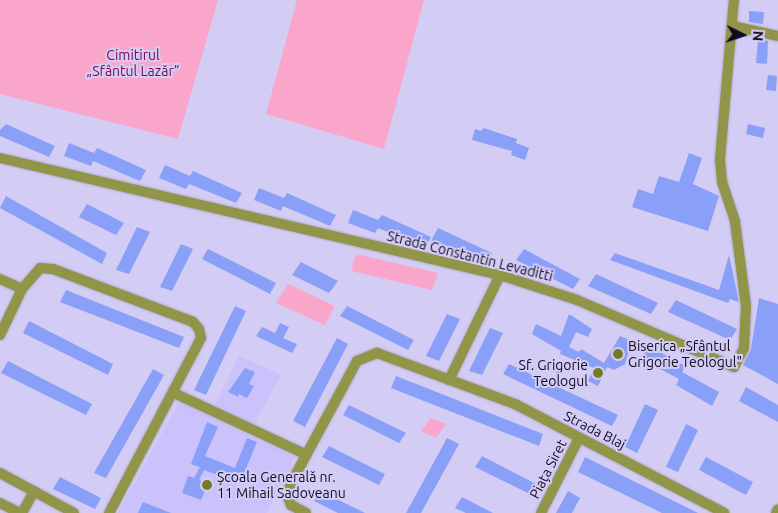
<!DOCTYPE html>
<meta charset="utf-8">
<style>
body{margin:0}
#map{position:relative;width:778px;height:513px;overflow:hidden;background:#d3cdf5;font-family:Ubuntu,sans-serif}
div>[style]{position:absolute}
.built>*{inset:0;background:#cbc1fb}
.green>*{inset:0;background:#f9a6ca}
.building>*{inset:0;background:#899ff8}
.roads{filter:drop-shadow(0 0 1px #b0aacf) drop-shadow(0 0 1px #b0aacf)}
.minor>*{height:10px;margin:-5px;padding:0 5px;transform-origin:5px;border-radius:5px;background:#909547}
.dots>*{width:14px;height:14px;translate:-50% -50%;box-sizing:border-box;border:2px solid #d3cdf5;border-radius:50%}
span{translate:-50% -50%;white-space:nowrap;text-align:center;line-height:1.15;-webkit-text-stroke:4px #d3cdf5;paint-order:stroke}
.park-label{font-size:14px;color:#7c054c}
.street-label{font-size:14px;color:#110b22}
.poi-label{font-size:14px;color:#110b22}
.left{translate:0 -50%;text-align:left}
.right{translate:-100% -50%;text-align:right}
.north{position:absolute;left:718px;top:10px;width:50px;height:50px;-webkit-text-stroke:4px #d3cdf5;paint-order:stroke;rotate:94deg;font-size:14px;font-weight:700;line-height:20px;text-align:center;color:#110b22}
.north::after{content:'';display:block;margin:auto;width:18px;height:22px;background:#110b22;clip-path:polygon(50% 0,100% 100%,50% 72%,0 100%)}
</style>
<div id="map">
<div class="built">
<i style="clip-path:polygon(239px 356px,281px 375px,254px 425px,214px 407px)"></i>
<i style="clip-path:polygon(179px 402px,295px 457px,267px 513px,118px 513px)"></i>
</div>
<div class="green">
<i style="clip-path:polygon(0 0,218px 0,178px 139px,0 94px)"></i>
<i style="clip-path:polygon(297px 0,424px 0,384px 149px,266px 114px)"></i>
<i style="clip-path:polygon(356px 254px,438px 273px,432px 290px,351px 271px)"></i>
<i style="clip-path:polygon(288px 284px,335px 306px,325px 325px,276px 303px)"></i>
<i style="clip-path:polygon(431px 418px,446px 424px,436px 438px,421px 431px)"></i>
</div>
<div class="building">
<i style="clip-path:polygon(749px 11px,764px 12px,763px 24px,749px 22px)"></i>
<i style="clip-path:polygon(758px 39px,768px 41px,767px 64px,756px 63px)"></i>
<i style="clip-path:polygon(768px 75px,777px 76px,776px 91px,766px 90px)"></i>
<i style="clip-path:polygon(6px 124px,55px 146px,49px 157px,0 136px,0 130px)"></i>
<i style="clip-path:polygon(748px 124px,765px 128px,763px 138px,746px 134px)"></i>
<i style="clip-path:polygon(484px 128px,517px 139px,516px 143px,529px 148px,525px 160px,511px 155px,512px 151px,472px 140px,475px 129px,481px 131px)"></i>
<i style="clip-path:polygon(69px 143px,94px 153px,97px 148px,146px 170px,140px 181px,93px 161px,91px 166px,64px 156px)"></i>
<i style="clip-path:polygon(689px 153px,702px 158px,693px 184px,719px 196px,708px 231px,632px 207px,638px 189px,653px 194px,659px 176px,679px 182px)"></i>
<i style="clip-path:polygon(165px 165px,190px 176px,193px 171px,242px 193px,236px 203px,189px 184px,186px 189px,159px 178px)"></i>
<i style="clip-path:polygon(259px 188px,284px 198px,287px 193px,336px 215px,330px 226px,283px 206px,281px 211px,254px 200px)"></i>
<i style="clip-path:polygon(6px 196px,107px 253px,102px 264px,0 208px)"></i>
<i style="clip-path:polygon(87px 204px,124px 223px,116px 235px,79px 217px)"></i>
<i style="clip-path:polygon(353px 210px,378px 220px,382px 215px,431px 237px,425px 248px,378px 228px,375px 233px,348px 223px)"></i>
<i style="clip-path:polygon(137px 227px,150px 232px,129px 274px,116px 270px)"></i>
<i style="clip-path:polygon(438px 228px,492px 253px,487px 264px,431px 241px)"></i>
<i style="clip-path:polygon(181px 244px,193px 249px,172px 291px,160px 287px)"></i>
<i style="clip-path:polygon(208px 249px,276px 283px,270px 294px,202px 259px)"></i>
<i style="clip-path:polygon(524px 249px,580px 279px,573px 289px,516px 260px)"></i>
<i style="clip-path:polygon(615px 253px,719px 290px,729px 255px,739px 302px,730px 299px,728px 303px,610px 260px)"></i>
<i style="clip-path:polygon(301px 262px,338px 281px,329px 293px,292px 275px)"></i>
<i style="clip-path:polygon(596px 274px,658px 303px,651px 314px,588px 286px)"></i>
<i style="clip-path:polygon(66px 290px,184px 337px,179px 348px,60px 302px)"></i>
<i style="clip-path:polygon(759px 298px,778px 304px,778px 384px,743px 365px,751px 349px)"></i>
<i style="clip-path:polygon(676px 300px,737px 329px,730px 340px,668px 312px)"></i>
<i style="clip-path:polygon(235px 306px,246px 311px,206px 395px,194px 390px)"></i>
<i style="clip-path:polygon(347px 306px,414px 340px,408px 350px,340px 316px)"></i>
<i style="clip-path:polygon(447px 314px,460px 319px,439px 361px,426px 356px)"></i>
<i style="clip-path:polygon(569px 314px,592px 329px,588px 337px,576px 332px,569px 347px,579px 352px,581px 349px,604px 363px,620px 336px,632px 341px,625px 364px,614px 370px,607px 367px,598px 386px,588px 381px,594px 368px,560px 354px,561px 351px,532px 334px,536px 324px,561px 336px)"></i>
<i style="clip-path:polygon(29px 321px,113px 364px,108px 375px,23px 333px)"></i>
<i style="clip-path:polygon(280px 323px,289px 327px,283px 338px,297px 344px,292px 353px,256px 336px,262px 327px,275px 333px)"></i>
<i style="clip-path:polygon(490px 328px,503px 333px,482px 375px,469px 371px)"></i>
<i style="clip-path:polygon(337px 338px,348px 344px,305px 427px,293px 421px)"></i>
<i style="clip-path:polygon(649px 346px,685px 366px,682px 372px,719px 392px,712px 406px,676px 385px,679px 379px,641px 359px)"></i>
<i style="clip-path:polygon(8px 361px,92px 404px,86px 415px,1px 373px)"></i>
<i style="clip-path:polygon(509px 364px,618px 415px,612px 426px,503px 374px)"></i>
<i style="clip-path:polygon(245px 368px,255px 372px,249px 384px,254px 386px,247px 398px,239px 394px,238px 397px,228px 392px)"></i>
<i style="clip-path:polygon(153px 369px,164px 375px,106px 478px,94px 473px)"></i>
<i style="clip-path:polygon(396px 376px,543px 434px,539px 446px,391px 388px)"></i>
<i style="clip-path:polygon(746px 387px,778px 405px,778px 422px,739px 401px)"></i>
<i style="clip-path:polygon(645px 404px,658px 410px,637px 453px,625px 447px)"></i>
<i style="clip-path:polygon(349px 405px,406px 433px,399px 443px,343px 415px)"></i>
<i style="clip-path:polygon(207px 422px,218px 427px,205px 456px,235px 468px,247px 438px,257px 442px,240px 483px,204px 470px,199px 480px,208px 484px,201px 500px,182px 493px,188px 476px,194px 478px,200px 467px,191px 464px)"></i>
<i style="clip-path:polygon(686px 424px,698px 430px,678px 472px,666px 467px)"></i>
<i style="clip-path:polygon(447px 438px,459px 444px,421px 513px,406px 513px)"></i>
<i style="clip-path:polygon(329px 446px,385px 474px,379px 485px,322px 457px)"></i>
<i style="clip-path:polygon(482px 456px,538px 485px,532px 495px,475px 467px)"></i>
<i style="clip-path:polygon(585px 457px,698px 513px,662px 513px,578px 472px)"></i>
<i style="clip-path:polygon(706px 457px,753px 482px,746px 495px,699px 470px)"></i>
<i style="clip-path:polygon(60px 477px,101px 498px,95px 509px,53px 489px)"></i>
<i style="clip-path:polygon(320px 491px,365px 513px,338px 513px,314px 501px)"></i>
<i style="clip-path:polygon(568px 491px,580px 498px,572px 513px,556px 513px)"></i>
<i style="clip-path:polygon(462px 497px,493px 513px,466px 513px,455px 508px)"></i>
<i style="clip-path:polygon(143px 502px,171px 513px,138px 513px)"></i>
</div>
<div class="roads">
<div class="minor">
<i style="left:733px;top:26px;width:46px;rotate:12.5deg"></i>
<i style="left:0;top:158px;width:514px;rotate:13.17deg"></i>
<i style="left:500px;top:275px;width:81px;rotate:18deg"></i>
<i style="left:577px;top:300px;width:171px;rotate:23.1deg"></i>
<i style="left:734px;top:367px;width:21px;rotate:-62deg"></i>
<i style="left:744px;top:348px;width:42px;rotate:-87.3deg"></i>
<i style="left:746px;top:306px;width:86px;rotate:-97.4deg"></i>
<i style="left:735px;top:221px;width:41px;rotate:-108.4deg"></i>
<i style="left:722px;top:182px;width:23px;rotate:-95deg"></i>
<i style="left:720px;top:159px;width:160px;rotate:-85deg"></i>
<i style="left:0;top:279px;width:24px;rotate:24deg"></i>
<i style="left:22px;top:289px;width:28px;rotate:-49deg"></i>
<i style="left:40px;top:268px;width:13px;rotate:4deg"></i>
<i style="left:53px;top:269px;width:150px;rotate:20.7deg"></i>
<i style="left:193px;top:322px;width:9px;rotate:49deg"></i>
<i style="left:199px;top:329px;width:9px;rotate:77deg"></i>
<i style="left:201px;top:338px;width:198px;rotate:117.7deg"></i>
<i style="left:0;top:335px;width:51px;rotate:-64.4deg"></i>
<i style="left:449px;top:380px;width:117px;rotate:-64.1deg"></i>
<i style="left:174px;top:393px;width:145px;rotate:25deg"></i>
<i style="left:0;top:473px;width:84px;rotate:28.4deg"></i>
<i style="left:0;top:503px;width:22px;rotate:27deg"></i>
<i style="left:22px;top:513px;width:25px;rotate:-61deg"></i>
<i style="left:306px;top:513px;width:17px;rotate:-152deg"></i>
<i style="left:291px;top:505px;width:11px;rotate:-112deg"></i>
<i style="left:287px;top:495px;width:10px;rotate:-73deg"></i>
<i style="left:290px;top:485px;width:141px;rotate:-61.6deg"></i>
<i style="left:357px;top:361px;width:22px;rotate:-22deg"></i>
<i style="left:377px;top:353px;width:147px;rotate:20.3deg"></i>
<i style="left:515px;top:404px;width:236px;rotate:27.5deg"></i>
<i style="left:541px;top:513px;width:84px;rotate:-63.1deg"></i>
<i style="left:776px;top:513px;width:4px;rotate:-63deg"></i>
</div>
</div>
<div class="dots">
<i style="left:618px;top:354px;background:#757a23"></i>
<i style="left:598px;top:373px;background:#757a23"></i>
<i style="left:207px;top:485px;background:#757a23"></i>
</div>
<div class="park-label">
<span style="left:133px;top:63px">Cimitirul<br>„Sfântul Lazăr”</span>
</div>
<div class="street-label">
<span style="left:470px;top:256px;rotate:14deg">Strada Constantin Levaditti</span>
<span style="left:595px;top:430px;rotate:27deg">Strada Blaj</span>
<span style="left:548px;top:469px;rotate:-63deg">Piața Siret</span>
</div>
<div class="poi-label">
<span class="left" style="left:628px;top:354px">Biserica „Sfântul<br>Grigorie Teologul"</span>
<span class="right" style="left:588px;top:373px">Sf. Grigorie<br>Teologul</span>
<span class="left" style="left:217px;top:485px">Școala Generală nr.<br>11 Mihail Sadoveanu</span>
</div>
<div class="north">N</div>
</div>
